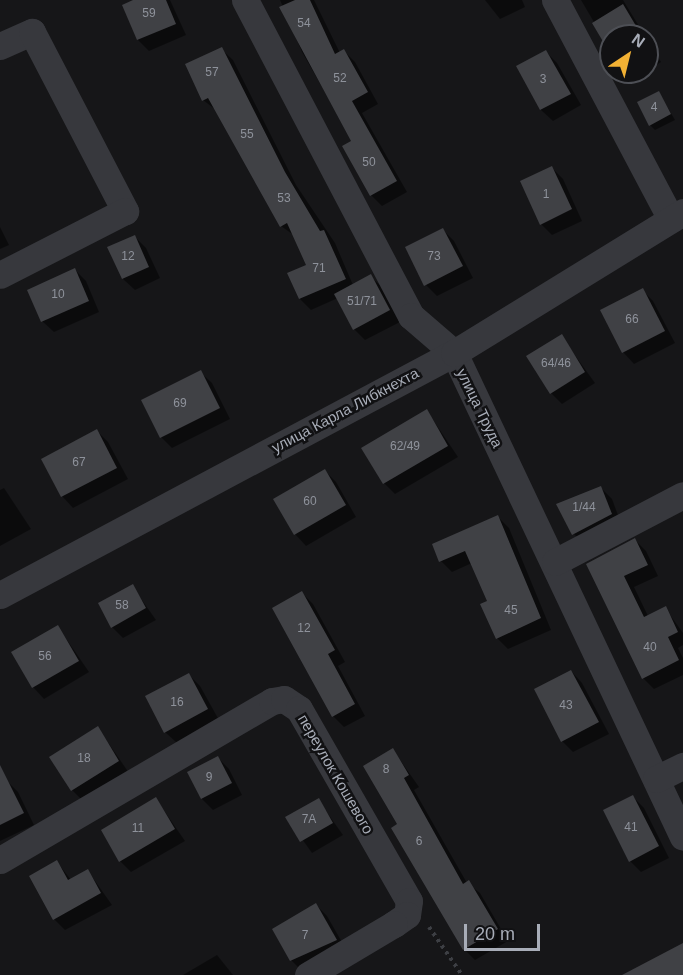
<!DOCTYPE html>
<meta charset="utf-8">
<style>
body{margin:0}
#map{position:relative;width:683px;height:975px;overflow:hidden;background:#161618;font-family:Arial,sans-serif}
div>[style]{position:absolute}
.shadow>*{inset:0;background:#0007}
.building>*{inset:0;background:#404145}
.path>*{height:4px;margin-top:-2px;transform-origin:0;background:repeating-linear-gradient(90deg,#3d3f44 0 3px,transparent 0 7.5px)}
.minor>*{height:27px;margin:-13.5px;padding:0 13.5px;transform-origin:13.5px;border-radius:13.5px;background:#37383d}
span{translate:-50% -50%;white-space:nowrap;text-align:center;line-height:1.15;-webkit-text-stroke:5px #111113;paint-order:stroke}
.number-label{font-size:12px;color:#8e929b}
.number-label span{-webkit-text-stroke-width:0}
.street-label{font-size:15px;color:#a8adb8}
.north{position:absolute;left:599px;top:24px;width:60px;height:60px;box-sizing:border-box;background:#111113;border:2px solid #4d4f55;border-radius:50%;rotate:35deg;font-size:16px;font-weight:700;line-height:24px;text-align:center;color:#a8adb8}
.north::after{content:'';display:block;margin:auto;width:21px;height:27px;background:#f2b134;clip-path:polygon(50% 0,100% 100%,50% 72%,0 100%)}
.scale{position:absolute;left:464px;top:924px;width:76px;height:27px;box-sizing:border-box;border:3px solid #a8adb8;border-top:0;padding-left:8px;font-size:18px;line-height:21px;white-space:nowrap;color:#a8adb8;-webkit-text-stroke:4px #111113;paint-order:stroke}
</style>
<div id="map">
<div class="shadow">
<i style="clip-path:polygon(137px 0,170px 0,186px 35px,149px 51px,138px 40px,124px 6px)"></i>
<i style="clip-path:polygon(280px 0,314px 0,340px 53px,344px 51px,355px 62px,378px 104px,362px 113px,407px 192px,382px 206px,371px 195px,353px 141px,302px 52px)"></i>
<i style="clip-path:polygon(485px 0,522px 0,525px 7px,500px 19px)"></i>
<i style="clip-path:polygon(581px 0,623px 0,645px 36px,611px 36px,611px 51px)"></i>
<i style="clip-path:polygon(647px 39px,661px 62px,647px 71px)"></i>
<i style="clip-path:polygon(221px 49px,233px 60px,296px 185px,335px 243px,353px 285px,370px 276px,382px 287px,400px 322px,365px 340px,354px 329px,338px 298px,311px 310px,300px 299px,308px 265px,295px 236px,281px 226px,216px 110px,203px 100px)"></i>
<i style="clip-path:polygon(546px 52px,557px 63px,581px 105px,553px 121px,541px 110px,518px 67px)"></i>
<i style="clip-path:polygon(625px 72px,646px 72px,633px 80px)"></i>
<i style="clip-path:polygon(659px 93px,675px 120px,655px 130px,650px 125px)"></i>
<i style="clip-path:polygon(552px 168px,563px 179px,582px 221px,552px 235px,541px 224px)"></i>
<i style="clip-path:polygon(0 227px,9px 245px,0 249px)"></i>
<i style="clip-path:polygon(443px 230px,454px 241px,473px 278px,437px 296px,426px 285px)"></i>
<i style="clip-path:polygon(134px 236px,146px 248px,160px 278px,135px 290px,123px 279px,109px 248px)"></i>
<i style="clip-path:polygon(75px 270px,86px 281px,99px 312px,54px 332px,42px 321px)"></i>
<i style="clip-path:polygon(642px 290px,653px 301px,675px 343px,634px 364px,623px 352px)"></i>
<i style="clip-path:polygon(561px 336px,595px 383px,562px 404px,551px 393px)"></i>
<i style="clip-path:polygon(200px 372px,212px 383px,230px 419px,172px 448px,161px 437px)"></i>
<i style="clip-path:polygon(427px 411px,458px 457px,395px 494px,384px 483px)"></i>
<i style="clip-path:polygon(97px 431px,108px 442px,128px 479px,73px 508px,62px 496px)"></i>
<i style="clip-path:polygon(325px 471px,336px 482px,356px 517px,306px 546px,295px 534px)"></i>
<i style="clip-path:polygon(4px 488px,31px 529px,0 546px,0 490px)"></i>
<i style="clip-path:polygon(601px 488px,612px 499px,622px 526px,585px 545px,574px 534px,558px 505px)"></i>
<i style="clip-path:polygon(498px 517px,509px 528px,551px 630px,508px 649px,497px 638px,489px 602px,472px 563px,452px 572px,441px 561px)"></i>
<i style="clip-path:polygon(635px 540px,646px 551px,658px 576px,634px 587px,648px 616px,665px 608px,683px 633px,683px 645px,678px 648px,683px 658px,683px 675px,654px 689px,643px 678px,588px 564px)"></i>
<i style="clip-path:polygon(132px 586px,156px 620px,123px 638px,112px 627px)"></i>
<i style="clip-path:polygon(302px 593px,313px 604px,345px 662px,338px 666px,365px 716px,344px 727px,333px 716px)"></i>
<i style="clip-path:polygon(58px 627px,89px 672px,44px 699px,33px 687px)"></i>
<i style="clip-path:polygon(571px 671px,582px 683px,609px 734px,573px 752px,562px 741px)"></i>
<i style="clip-path:polygon(189px 675px,200px 686px,219px 720px,177px 743px,165px 732px)"></i>
<i style="clip-path:polygon(98px 728px,129px 773px,83px 801px,72px 790px)"></i>
<i style="clip-path:polygon(393px 750px,419px 787px,414px 790px,467px 883px,480px 893px,508px 941px,475px 960px,464px 949px)"></i>
<i style="clip-path:polygon(218px 758px,229px 769px,242px 795px,213px 810px,202px 799px,189px 773px)"></i>
<i style="clip-path:polygon(7px 781px,18px 792px,34px 825px,0 841px,0 784px)"></i>
<i style="clip-path:polygon(633px 797px,644px 808px,669px 858px,641px 872px,630px 861px)"></i>
<i style="clip-path:polygon(156px 799px,185px 841px,131px 872px,120px 861px)"></i>
<i style="clip-path:polygon(318px 800px,343px 835px,312px 853px,287px 818px)"></i>
<i style="clip-path:polygon(57px 862px,71px 880px,88px 871px,112px 905px,65px 930px,54px 919px)"></i>
<i style="clip-path:polygon(316px 905px,327px 916px,347px 951px,302px 971px,291px 960px)"></i>
<i style="clip-path:polygon(217px 955px,233px 975px,183px 975px)"></i>
</div>
<div class="building">
<i style="clip-path:polygon(133px 0,166px 0,176px 24px,137px 40px,122px 5px)"></i>
<i style="clip-path:polygon(295px 0,310px 0,335px 54px,344px 49px,368px 92px,352px 101px,397px 181px,370px 196px,342px 146px,351px 141px,279px 7px)"></i>
<i style="clip-path:polygon(623px 4px,642px 36px,611px 36px,611px 55px,592px 23px)"></i>
<i style="clip-path:polygon(222px 47px,285px 172px,320px 231px,324px 230px,346px 279px,299px 299px,287px 273px,306px 265px,287px 223px,280px 227px,208px 98px,202px 101px,185px 64px)"></i>
<i style="clip-path:polygon(546px 50px,571px 94px,540px 110px,516px 66px)"></i>
<i style="clip-path:polygon(659px 91px,671px 114px,649px 126px,637px 102px)"></i>
<i style="clip-path:polygon(552px 166px,572px 209px,540px 225px,520px 181px)"></i>
<i style="clip-path:polygon(443px 228px,463px 266px,424px 286px,405px 247px)"></i>
<i style="clip-path:polygon(135px 235px,149px 267px,122px 279px,107px 247px)"></i>
<i style="clip-path:polygon(75px 268px,89px 301px,41px 322px,27px 290px)"></i>
<i style="clip-path:polygon(371px 274px,390px 310px,353px 330px,334px 294px)"></i>
<i style="clip-path:polygon(643px 288px,665px 331px,622px 353px,600px 310px)"></i>
<i style="clip-path:polygon(562px 334px,585px 372px,550px 394px,526px 356px)"></i>
<i style="clip-path:polygon(201px 370px,220px 408px,160px 438px,141px 400px)"></i>
<i style="clip-path:polygon(427px 409px,448px 446px,383px 484px,361px 448px)"></i>
<i style="clip-path:polygon(97px 429px,117px 468px,61px 497px,41px 459px)"></i>
<i style="clip-path:polygon(325px 469px,346px 505px,294px 535px,273px 499px)"></i>
<i style="clip-path:polygon(601px 486px,612px 514px,572px 535px,556px 504px)"></i>
<i style="clip-path:polygon(498px 515px,541px 618px,496px 639px,480px 604px,487px 601px,465px 551px,439px 562px,432px 544px)"></i>
<i style="clip-path:polygon(635px 538px,648px 565px,624px 576px,644px 617px,666px 606px,678px 632px,668px 637px,679px 660px,642px 679px,586px 564px)"></i>
<i style="clip-path:polygon(133px 584px,146px 608px,111px 628px,98px 603px)"></i>
<i style="clip-path:polygon(302px 591px,335px 650px,328px 654px,355px 704px,332px 717px,272px 608px)"></i>
<i style="clip-path:polygon(58px 625px,79px 661px,32px 688px,11px 652px)"></i>
<i style="clip-path:polygon(571px 670px,599px 722px,561px 742px,534px 689px)"></i>
<i style="clip-path:polygon(189px 673px,208px 709px,164px 733px,145px 696px)"></i>
<i style="clip-path:polygon(98px 726px,119px 761px,71px 791px,49px 757px)"></i>
<i style="clip-path:polygon(393px 748px,409px 775px,404px 778px,463px 884px,469px 880px,498px 929px,463px 950px,391px 828px,397px 824px,363px 766px)"></i>
<i style="clip-path:polygon(218px 756px,232px 783px,201px 799px,187px 772px)"></i>
<i style="clip-path:polygon(0 765px,24px 813px,0 825px)"></i>
<i style="clip-path:polygon(633px 795px,659px 846px,629px 862px,603px 810px)"></i>
<i style="clip-path:polygon(156px 797px,175px 829px,119px 862px,101px 830px)"></i>
<i style="clip-path:polygon(319px 798px,333px 823px,300px 842px,285px 817px)"></i>
<i style="clip-path:polygon(57px 860px,68px 880px,88px 869px,101px 893px,53px 920px,29px 876px)"></i>
<i style="clip-path:polygon(316px 903px,337px 940px,290px 961px,272px 929px)"></i>
<i style="clip-path:polygon(683px 943px,683px 975px,622px 975px)"></i>
</div>
<div class="path">
<i style="left:429px;top:927px;width:58px;rotate:55.5deg"></i>
</div>
<div class="minor">
<i style="left:245px;top:0;width:357px;rotate:62.3deg"></i>
<i style="left:411px;top:316px;width:57px;rotate:40.7deg"></i>
<i style="left:454px;top:353px;width:535px;rotate:64.68deg"></i>
<i style="left:555px;top:0;width:248px;rotate:62.1deg"></i>
<i style="left:0;top:46px;width:35px;rotate:-24deg"></i>
<i style="left:32px;top:32px;width:202px;rotate:62.5deg"></i>
<i style="left:125px;top:211px;width:140px;rotate:152.9deg"></i>
<i style="left:555px;top:562px;width:144px;rotate:-27.6deg"></i>
<i style="left:0;top:595px;width:514px;rotate:-28.06deg"></i>
<i style="left:454px;top:353px;width:269px;rotate:-31.6deg"></i>
<i style="left:656px;top:779px;width:30px;rotate:-26deg"></i>
<i style="left:0;top:860px;width:315px;rotate:-30.3deg"></i>
<i style="left:272px;top:701px;width:12px;rotate:-9deg"></i>
<i style="left:284px;top:699px;width:18px;rotate:34deg"></i>
<i style="left:299px;top:709px;width:221px;rotate:60.2deg"></i>
<i style="left:409px;top:901px;width:14px;rotate:98deg"></i>
<i style="left:407px;top:915px;width:16px;rotate:145deg"></i>
<i style="left:394px;top:924px;width:100px;rotate:149.3deg"></i>
</div>
<div class="number-label">
<span style="left:149px;top:14px">59</span>
<span style="left:304px;top:24px">54</span>
<span style="left:212px;top:73px">57</span>
<span style="left:340px;top:79px">52</span>
<span style="left:543px;top:80px">3</span>
<span style="left:654px;top:108px">4</span>
<span style="left:247px;top:135px">55</span>
<span style="left:369px;top:163px">50</span>
<span style="left:546px;top:195px">1</span>
<span style="left:284px;top:199px">53</span>
<span style="left:128px;top:257px">12</span>
<span style="left:434px;top:257px">73</span>
<span style="left:319px;top:269px">71</span>
<span style="left:58px;top:295px">10</span>
<span style="left:362px;top:302px">51/71</span>
<span style="left:632px;top:320px">66</span>
<span style="left:556px;top:364px">64/46</span>
<span style="left:180px;top:404px">69</span>
<span style="left:405px;top:447px">62/49</span>
<span style="left:79px;top:463px">67</span>
<span style="left:310px;top:502px">60</span>
<span style="left:584px;top:508px">1/44</span>
<span style="left:122px;top:606px">58</span>
<span style="left:511px;top:611px">45</span>
<span style="left:304px;top:629px">12</span>
<span style="left:650px;top:648px">40</span>
<span style="left:45px;top:657px">56</span>
<span style="left:177px;top:703px">16</span>
<span style="left:566px;top:706px">43</span>
<span style="left:84px;top:759px">18</span>
<span style="left:386px;top:770px">8</span>
<span style="left:209px;top:778px">9</span>
<span style="left:309px;top:820px">7А</span>
<span style="left:631px;top:828px">41</span>
<span style="left:138px;top:829px">11</span>
<span style="left:419px;top:842px">6</span>
<span style="left:305px;top:936px">7</span>
</div>
<div class="street-label">
<span style="left:480px;top:408px;rotate:64deg">улица Труда</span>
<span style="left:345px;top:410px;rotate:-28deg">улица Карла Либкнехта</span>
<span style="left:336px;top:774px;rotate:60deg">переулок Кошевого</span>
</div>
<div class="north">N</div>
<div class="scale">20 m</div>
</div>
